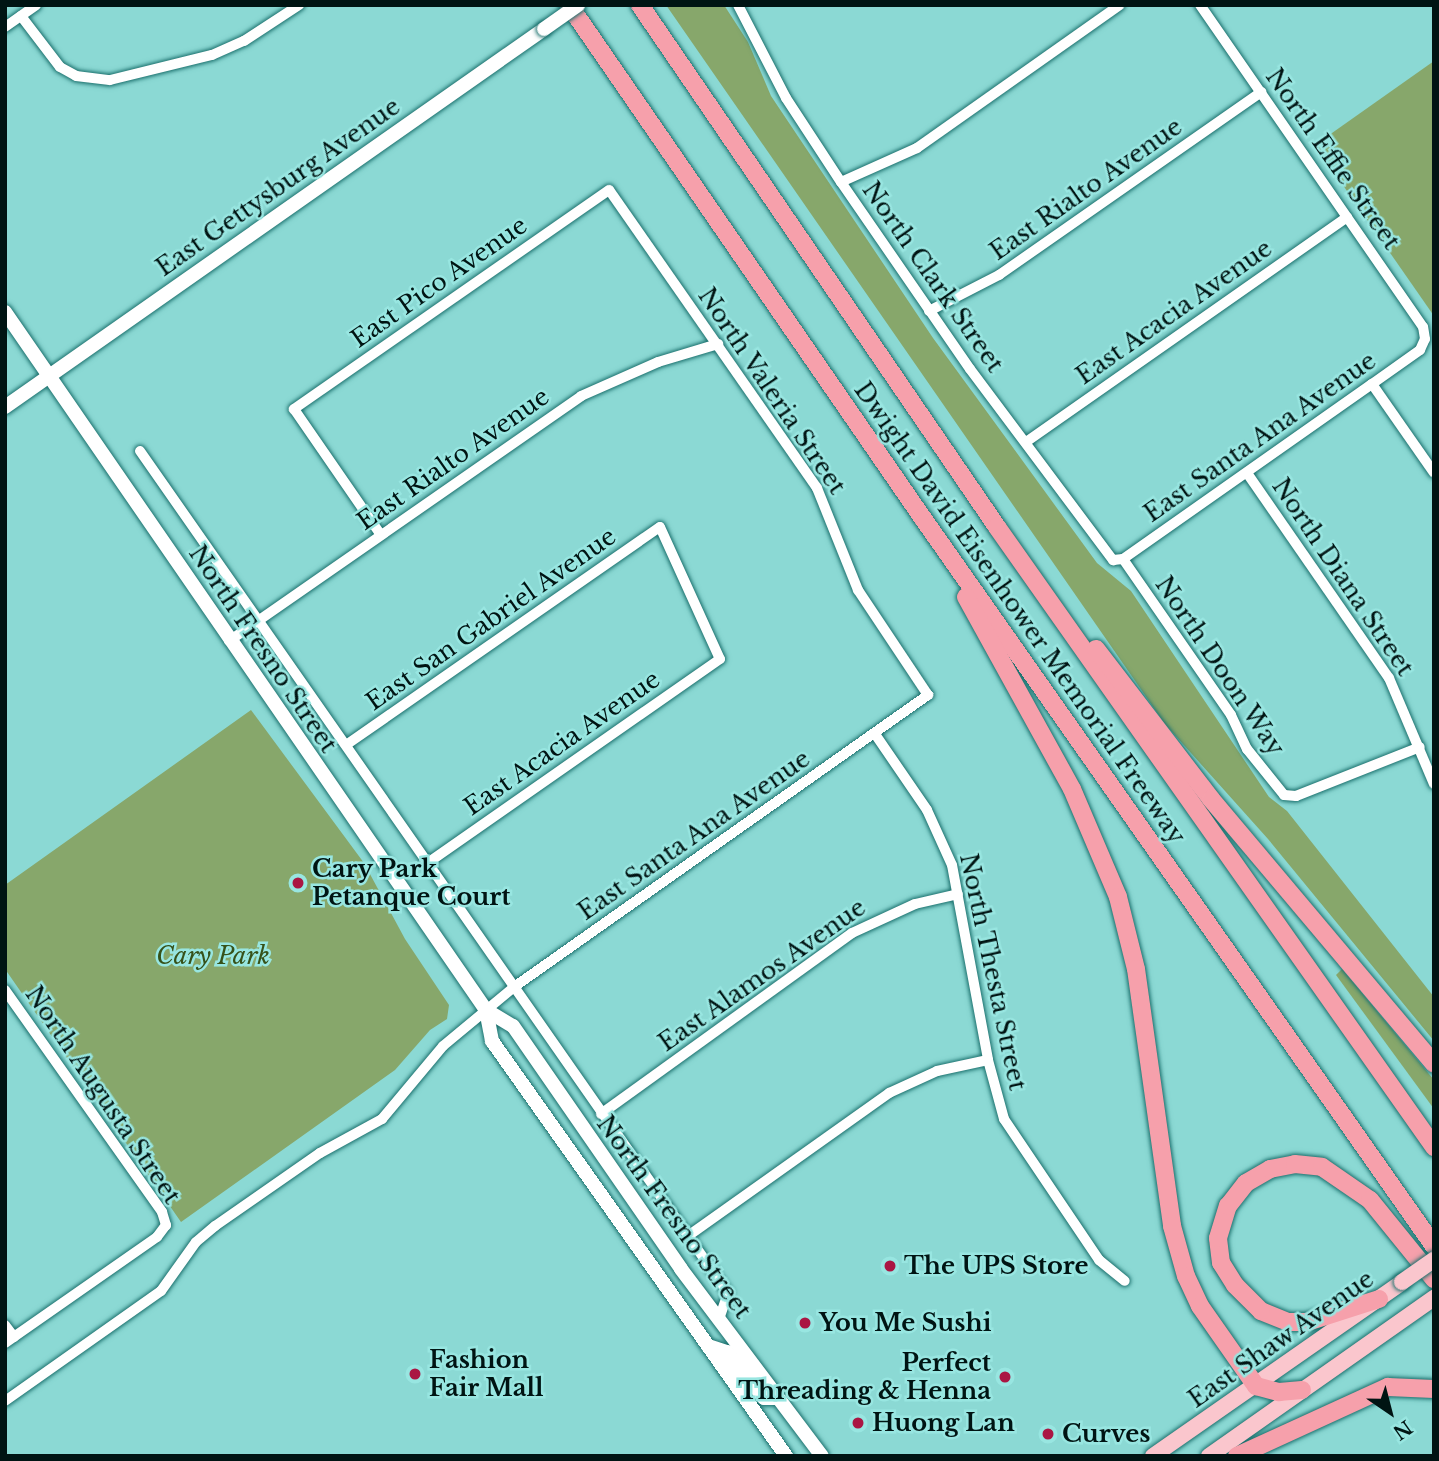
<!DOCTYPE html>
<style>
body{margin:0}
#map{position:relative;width:1439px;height:1461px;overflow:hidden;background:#8bd9d4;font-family:"Libre Baskerville",serif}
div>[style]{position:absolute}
.green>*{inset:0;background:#87a76b}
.roads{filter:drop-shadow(0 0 2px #1b706d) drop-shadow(0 0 2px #1b706d)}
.street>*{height:10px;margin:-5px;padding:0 5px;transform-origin:5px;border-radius:5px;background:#fff}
.secondary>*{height:14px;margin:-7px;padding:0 7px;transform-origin:7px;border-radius:7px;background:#fff}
.primary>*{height:16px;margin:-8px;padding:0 8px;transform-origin:8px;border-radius:8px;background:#fac6cd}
.highway>*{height:18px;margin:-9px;padding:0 9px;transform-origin:9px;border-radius:9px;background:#f6a0ab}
.bridges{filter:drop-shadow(0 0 2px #1b706d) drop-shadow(0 0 2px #1b706d)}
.secondary-bridge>*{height:14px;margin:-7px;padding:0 7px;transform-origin:7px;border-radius:7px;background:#fff}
.primary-bridge>*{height:16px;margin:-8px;padding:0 8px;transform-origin:8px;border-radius:8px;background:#fac6cd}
.dots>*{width:19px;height:19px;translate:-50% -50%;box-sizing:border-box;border:4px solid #98e6e1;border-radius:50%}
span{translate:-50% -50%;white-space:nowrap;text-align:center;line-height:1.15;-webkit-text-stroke:5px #98e6e1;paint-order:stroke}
.street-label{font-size:24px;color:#001413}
.poi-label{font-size:24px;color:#001413;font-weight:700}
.left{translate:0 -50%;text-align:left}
.right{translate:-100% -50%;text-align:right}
.park-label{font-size:24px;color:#365119;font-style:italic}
.frame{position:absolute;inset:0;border:7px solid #001413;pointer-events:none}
.north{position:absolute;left:1355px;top:1377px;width:70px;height:70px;-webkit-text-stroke:5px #98e6e1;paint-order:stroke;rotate:145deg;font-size:19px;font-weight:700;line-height:28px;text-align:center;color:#001413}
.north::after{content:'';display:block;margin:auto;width:24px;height:32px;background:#001413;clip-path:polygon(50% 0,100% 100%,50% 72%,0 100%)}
</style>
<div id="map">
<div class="green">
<i style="clip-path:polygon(666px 5px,724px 5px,748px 42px,771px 96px,933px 338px,1097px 563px,1131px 591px,1269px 797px,1287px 811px,1434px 997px,1434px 1041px,1268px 839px,1165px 724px)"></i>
<i style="clip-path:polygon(1434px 61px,1434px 316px,1315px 145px)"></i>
<i style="clip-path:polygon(251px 710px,364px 863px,405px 939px,449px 1005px,447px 1019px,430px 1030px,395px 1070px,181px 1222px,5px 969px,5px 885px)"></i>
<i style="clip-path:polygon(1342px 969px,1434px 1080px,1434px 1109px,1336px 975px)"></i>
</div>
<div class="roads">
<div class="street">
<i style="left:738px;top:5px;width:105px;rotate:62.7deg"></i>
<i style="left:786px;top:98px;width:100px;rotate:56.8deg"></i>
<i style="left:841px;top:182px;width:227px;rotate:55.4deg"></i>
<i style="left:970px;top:369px;width:239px;rotate:53.2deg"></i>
<i style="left:1113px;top:560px;width:10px;rotate:-6deg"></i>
<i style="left:1123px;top:559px;width:304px;rotate:-35.1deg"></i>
<i style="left:1372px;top:384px;width:59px;rotate:-35.3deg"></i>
<i style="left:1420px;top:350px;width:12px;rotate:-66deg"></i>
<i style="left:1425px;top:339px;width:12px;rotate:-99deg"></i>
<i style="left:1423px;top:327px;width:392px;rotate:-124.7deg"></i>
<i style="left:21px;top:16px;width:64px;rotate:52.6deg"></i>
<i style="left:60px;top:67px;width:18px;rotate:29deg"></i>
<i style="left:76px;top:76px;width:34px;rotate:7deg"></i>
<i style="left:110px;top:80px;width:105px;rotate:-13.8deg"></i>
<i style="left:212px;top:55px;width:35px;rotate:-24deg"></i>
<i style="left:244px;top:41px;width:66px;rotate:-33.2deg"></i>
<i style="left:5px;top:27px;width:38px;rotate:-35deg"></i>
<i style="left:841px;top:182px;width:83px;rotate:-24.1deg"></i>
<i style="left:917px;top:148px;width:248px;rotate:-35.2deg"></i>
<i style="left:929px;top:311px;width:79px;rotate:-27.2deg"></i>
<i style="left:999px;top:275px;width:320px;rotate:-34.9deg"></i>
<i style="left:1372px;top:384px;width:108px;rotate:55.1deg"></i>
<i style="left:1026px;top:442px;width:392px;rotate:-35deg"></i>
<i style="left:140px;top:451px;width:1027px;rotate:55.07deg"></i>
<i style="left:728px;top:1293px;width:28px;rotate:109deg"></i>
<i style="left:1247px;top:473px;width:249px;rotate:55.3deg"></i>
<i style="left:1389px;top:678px;width:115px;rotate:67deg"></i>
<i style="left:1123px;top:559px;width:190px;rotate:55.3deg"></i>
<i style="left:1231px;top:715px;width:38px;rotate:65deg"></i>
<i style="left:1247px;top:749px;width:59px;rotate:51.2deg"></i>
<i style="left:1284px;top:795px;width:12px;rotate:5deg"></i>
<i style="left:1296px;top:796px;width:133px;rotate:-21.6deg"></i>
<i style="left:229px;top:641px;width:429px;rotate:-34.8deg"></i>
<i style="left:581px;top:396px;width:84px;rotate:-23.8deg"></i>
<i style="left:658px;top:362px;width:63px;rotate:-16.7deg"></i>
<i style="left:875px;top:734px;width:92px;rotate:55.6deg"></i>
<i style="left:927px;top:810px;width:60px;rotate:65.6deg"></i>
<i style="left:952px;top:865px;width:198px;rotate:79.5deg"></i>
<i style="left:988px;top:1060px;width:61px;rotate:74.8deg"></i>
<i style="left:1004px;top:1119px;width:170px;rotate:56deg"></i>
<i style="left:1099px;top:1260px;width:33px;rotate:39deg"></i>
<i style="left:346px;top:745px;width:382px;rotate:-34.8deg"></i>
<i style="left:660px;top:527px;width:145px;rotate:65.6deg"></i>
<i style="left:720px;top:659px;width:355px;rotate:145.1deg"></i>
<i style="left:5px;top:990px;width:272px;rotate:54.7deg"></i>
<i style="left:162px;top:1212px;width:14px;rotate:73deg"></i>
<i style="left:166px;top:1225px;width:15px;rotate:127deg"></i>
<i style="left:157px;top:1237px;width:185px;rotate:145.1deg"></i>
<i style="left:601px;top:1114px;width:309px;rotate:-35.8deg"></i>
<i style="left:852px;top:933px;width:69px;rotate:-24.7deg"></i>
<i style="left:915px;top:904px;width:44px;rotate:-13.1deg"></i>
<i style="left:688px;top:1236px;width:247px;rotate:-35.4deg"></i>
<i style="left:889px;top:1093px;width:53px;rotate:-24.6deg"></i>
<i style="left:937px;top:1071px;width:52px;rotate:-12.2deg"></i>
<i style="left:5px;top:1325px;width:15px;rotate:53deg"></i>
<i style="left:5px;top:1401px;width:191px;rotate:-35.2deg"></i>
<i style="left:161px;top:1291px;width:60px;rotate:-54.5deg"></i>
<i style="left:196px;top:1242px;width:25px;rotate:-40deg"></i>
<i style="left:215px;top:1226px;width:128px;rotate:-34.8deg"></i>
<i style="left:320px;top:1153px;width:71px;rotate:-28.7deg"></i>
<i style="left:382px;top:1119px;width:95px;rotate:-50.1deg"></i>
<i style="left:443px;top:1046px;width:92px;rotate:-39.7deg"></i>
<i style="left:514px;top:987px;width:507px;rotate:-35.2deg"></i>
<i style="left:928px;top:695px;width:126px;rotate:-123.7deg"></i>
<i style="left:858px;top:590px;width:110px;rotate:-111.9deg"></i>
<i style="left:817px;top:488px;width:363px;rotate:-124.9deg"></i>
<i style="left:609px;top:190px;width:384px;rotate:145.2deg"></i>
<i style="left:294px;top:409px;width:153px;rotate:55.4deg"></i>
</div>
<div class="secondary">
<i style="left:5px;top:312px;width:848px;rotate:55.43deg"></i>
<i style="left:486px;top:1010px;width:32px;rotate:79deg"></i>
<i style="left:492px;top:1041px;width:509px;rotate:54.68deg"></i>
<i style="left:5px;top:407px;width:658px;rotate:-35.04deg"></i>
<i style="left:486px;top:1010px;width:31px;rotate:31deg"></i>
<i style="left:513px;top:1026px;width:295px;rotate:55.3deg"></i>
<i style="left:681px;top:1269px;width:234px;rotate:53deg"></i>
<i style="left:708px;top:1346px;width:20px;rotate:18deg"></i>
<i style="left:727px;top:1352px;width:59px;rotate:51.2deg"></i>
<i style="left:764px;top:1398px;width:14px"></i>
</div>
<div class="primary">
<i style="left:1153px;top:1456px;width:304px;rotate:-34.9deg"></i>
<i style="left:1209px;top:1456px;width:275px;rotate:-35.1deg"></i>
</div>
<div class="highway">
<i style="left:569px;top:5px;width:622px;rotate:55.42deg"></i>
<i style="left:922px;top:517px;width:891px;rotate:54.92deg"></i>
<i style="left:640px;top:5px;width:632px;rotate:55.63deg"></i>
<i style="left:997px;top:527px;width:759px;rotate:54.82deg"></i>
<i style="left:966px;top:597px;width:219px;rotate:61.1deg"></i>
<i style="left:1072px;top:789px;width:117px;rotate:66.9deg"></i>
<i style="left:1118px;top:897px;width:74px;rotate:76deg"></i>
<i style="left:1136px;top:969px;width:260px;rotate:82deg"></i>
<i style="left:1172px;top:1226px;width:52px;rotate:74.4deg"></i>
<i style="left:1186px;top:1276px;width:33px;rotate:65deg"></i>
<i style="left:1200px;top:1306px;width:98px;rotate:55deg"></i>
<i style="left:1256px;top:1386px;width:24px;rotate:15deg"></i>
<i style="left:1279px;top:1392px;width:23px;rotate:-5deg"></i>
<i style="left:1096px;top:649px;width:189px;rotate:52.5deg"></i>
<i style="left:1211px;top:799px;width:346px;rotate:49.9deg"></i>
<i style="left:1379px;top:1299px;width:76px;rotate:162.3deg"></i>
<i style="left:1307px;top:1322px;width:19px;rotate:180deg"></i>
<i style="left:1288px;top:1322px;width:29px;rotate:-158deg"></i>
<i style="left:1261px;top:1311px;width:37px;rotate:-135deg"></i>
<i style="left:1235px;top:1285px;width:26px;rotate:-122deg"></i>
<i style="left:1221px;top:1263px;width:25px;rotate:-97deg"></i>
<i style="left:1218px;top:1238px;width:34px;rotate:-73deg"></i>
<i style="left:1228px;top:1206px;width:29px;rotate:-52deg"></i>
<i style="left:1246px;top:1183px;width:28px;rotate:-30deg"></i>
<i style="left:1270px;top:1169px;width:25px;rotate:-11deg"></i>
<i style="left:1295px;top:1164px;width:27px;rotate:6deg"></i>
<i style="left:1322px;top:1167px;width:58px;rotate:34.5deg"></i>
<i style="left:1370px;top:1200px;width:102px;rotate:51deg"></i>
<i style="left:1237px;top:1456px;width:166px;rotate:-24.6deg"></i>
<i style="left:1388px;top:1387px;width:46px;rotate:2.5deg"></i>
</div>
</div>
<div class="bridges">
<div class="secondary-bridge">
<i style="left:544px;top:29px;width:42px;rotate:-35.2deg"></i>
</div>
<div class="primary-bridge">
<i style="left:1402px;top:1282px;width:39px;rotate:-35deg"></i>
</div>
</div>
<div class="dots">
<i style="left:298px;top:883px;background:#aa1643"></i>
<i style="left:890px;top:1266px;background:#aa1643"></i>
<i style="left:805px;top:1323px;background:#aa1643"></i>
<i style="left:415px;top:1374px;background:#aa1643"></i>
<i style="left:1005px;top:1377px;background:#aa1643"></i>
<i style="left:858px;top:1423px;background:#aa1643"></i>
<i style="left:1048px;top:1434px;background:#aa1643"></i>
</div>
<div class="street-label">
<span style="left:1333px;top:159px;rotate:55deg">North Effie Street</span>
<span style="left:278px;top:187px;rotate:-35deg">East Gettysburg Avenue</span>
<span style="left:1086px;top:189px;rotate:-35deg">East Rialto Avenue</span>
<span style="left:933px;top:277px;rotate:55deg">North Clark Street</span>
<span style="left:439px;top:282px;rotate:-35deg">East Pico Avenue</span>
<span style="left:1174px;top:312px;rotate:-35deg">East Acacia Avenue</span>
<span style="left:772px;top:391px;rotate:56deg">North Valeria Street</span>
<span style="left:1260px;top:437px;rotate:-35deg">East Santa Ana Avenue</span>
<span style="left:453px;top:459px;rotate:-35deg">East Rialto Avenue</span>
<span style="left:1343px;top:577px;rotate:56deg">North Diana Street</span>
<span style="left:1020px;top:613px;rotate:55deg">Dwight David Eisenhower Memorial Freeway</span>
<span style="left:491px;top:619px;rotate:-35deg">East San Gabriel Avenue</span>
<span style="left:263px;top:649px;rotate:56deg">North Fresno Street</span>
<span style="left:1220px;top:666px;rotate:56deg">North Doon Way</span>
<span style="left:562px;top:743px;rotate:-35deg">East Acacia Avenue</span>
<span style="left:694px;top:835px;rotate:-35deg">East Santa Ana Avenue</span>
<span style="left:993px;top:972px;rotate:78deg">North Thesta Street</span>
<span style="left:762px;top:975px;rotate:-35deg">East Alamos Avenue</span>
<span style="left:103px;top:1095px;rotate:56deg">North Augusta Street</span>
<span style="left:674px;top:1217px;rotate:54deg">North Fresno Street</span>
<span style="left:1281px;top:1339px;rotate:-35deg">East Shaw Avenue</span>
</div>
<div class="poi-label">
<span class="left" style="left:312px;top:883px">Cary Park<br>Petanque Court</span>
<span class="left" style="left:904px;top:1266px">The UPS Store</span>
<span class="left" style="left:819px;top:1323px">You Me Sushi</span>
<span class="left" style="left:429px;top:1374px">Fashion<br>Fair Mall</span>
<span class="right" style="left:991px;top:1377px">Perfect<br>Threading &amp; Henna</span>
<span class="left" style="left:872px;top:1423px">Huong Lan</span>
<span class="left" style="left:1062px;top:1434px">Curves</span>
</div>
<div class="park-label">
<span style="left:213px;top:956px">Cary Park</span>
</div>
<div class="frame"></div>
<div class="north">N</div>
</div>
